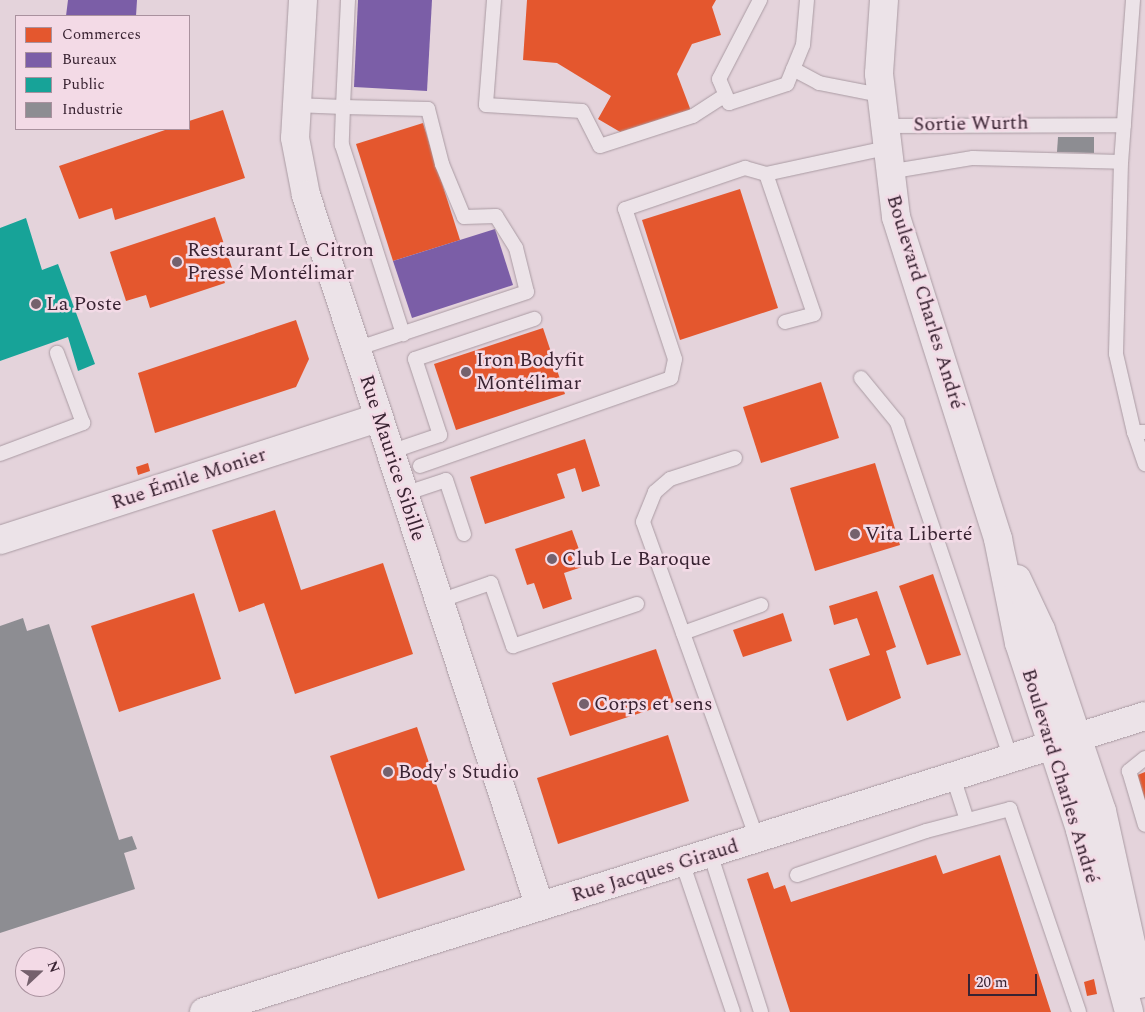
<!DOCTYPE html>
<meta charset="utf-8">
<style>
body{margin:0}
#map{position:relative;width:1145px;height:1012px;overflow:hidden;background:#e4d3db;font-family:Spectral,serif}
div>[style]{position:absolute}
.shops>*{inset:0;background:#e4572e}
.offices>*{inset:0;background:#7b5ea7}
.public>*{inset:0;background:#17a398}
.industry>*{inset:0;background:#8d8d92}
.roads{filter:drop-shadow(0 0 1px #aa9ba3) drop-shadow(0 0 1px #aa9ba3)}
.lane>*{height:14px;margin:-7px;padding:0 7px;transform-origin:7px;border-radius:7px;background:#ece3e8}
.street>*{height:28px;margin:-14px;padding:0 14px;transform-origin:14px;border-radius:14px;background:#ece3e8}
.dots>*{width:14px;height:14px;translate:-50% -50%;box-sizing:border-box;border:2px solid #f3dae6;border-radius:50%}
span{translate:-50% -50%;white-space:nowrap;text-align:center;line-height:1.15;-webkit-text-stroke:5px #f3dae6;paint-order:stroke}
.street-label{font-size:20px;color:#392332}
.poi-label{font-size:20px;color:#392332}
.left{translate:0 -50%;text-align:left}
.legend{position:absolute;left:15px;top:15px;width:175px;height:115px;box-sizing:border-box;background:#f3dae6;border:1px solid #a9919e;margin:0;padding:6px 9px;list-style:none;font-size:15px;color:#392332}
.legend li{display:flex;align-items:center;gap:10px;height:25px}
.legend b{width:25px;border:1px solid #a9919e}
.north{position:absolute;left:15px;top:947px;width:50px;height:50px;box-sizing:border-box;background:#f3dae6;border:1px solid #a9919e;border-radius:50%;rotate:69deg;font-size:14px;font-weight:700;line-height:20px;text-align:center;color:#392332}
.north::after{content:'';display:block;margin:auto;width:18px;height:22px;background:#75616d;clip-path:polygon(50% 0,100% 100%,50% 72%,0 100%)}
.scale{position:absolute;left:968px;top:974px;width:69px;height:22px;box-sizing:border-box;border:2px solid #392332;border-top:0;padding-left:6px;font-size:15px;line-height:18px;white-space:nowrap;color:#392332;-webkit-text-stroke:4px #f3dae6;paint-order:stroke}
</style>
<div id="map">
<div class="shops">
<i style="clip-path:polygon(527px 0,716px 0,712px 7px,721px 35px,692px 44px,677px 74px,691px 111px,622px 133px,598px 119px,611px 96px,557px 63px,523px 60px)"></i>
<i style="clip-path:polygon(223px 110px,245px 178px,115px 220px,112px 208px,79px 219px,59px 166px,168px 129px,189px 129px,189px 121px)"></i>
<i style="clip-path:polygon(423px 123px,460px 240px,393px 261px,356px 144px)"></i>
<i style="clip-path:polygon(740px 189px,778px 308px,680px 340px,642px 220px)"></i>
<i style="clip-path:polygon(215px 217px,232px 268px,221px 272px,225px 283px,150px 308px,146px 295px,126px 301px,110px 252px)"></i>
<i style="clip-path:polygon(296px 320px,309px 359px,296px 387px,155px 433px,138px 373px)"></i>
<i style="clip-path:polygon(543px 328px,565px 394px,456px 430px,434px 364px)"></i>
<i style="clip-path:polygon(821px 382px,839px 438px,761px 463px,743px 407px)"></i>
<i style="clip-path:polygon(585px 439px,600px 486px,582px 492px,575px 468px,557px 474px,565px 498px,485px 524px,470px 477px)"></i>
<i style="clip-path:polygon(148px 463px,150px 471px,138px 475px,136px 467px)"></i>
<i style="clip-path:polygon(875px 463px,900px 545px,815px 571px,790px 488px)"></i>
<i style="clip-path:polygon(275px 510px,301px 590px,383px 563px,413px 654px,295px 694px,264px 603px,239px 612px,212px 530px)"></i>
<i style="clip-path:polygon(572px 530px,585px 566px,564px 573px,572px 599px,543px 609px,534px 583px,527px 585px,515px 549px)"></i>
<i style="clip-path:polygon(933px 574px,961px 655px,927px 665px,899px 586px)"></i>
<i style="clip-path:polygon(877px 591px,896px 647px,886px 651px,901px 698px,847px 721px,829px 669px,870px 655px,857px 618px,834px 625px,829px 606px)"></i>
<i style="clip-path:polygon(194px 593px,221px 679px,119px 712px,91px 626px)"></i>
<i style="clip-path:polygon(783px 613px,792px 641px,743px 657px,733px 630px)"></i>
<i style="clip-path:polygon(656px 649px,674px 702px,570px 736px,552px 683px)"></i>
<i style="clip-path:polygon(417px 727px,465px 870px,378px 899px,330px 756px)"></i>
<i style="clip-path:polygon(668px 735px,689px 801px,558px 844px,537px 778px)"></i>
<i style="clip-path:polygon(1145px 772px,1145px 805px,1135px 776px)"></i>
<i style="clip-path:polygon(936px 855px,943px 874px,1000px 855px,1051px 1012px,790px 1012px,747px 879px,768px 872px,774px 889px,785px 885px,791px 902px)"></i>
<i style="clip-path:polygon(1094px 979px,1097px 994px,1087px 996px,1084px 982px)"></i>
</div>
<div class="offices">
<i style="clip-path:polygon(68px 0,137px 0,136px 16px,66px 16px)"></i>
<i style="clip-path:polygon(358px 0,432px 0,427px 91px,354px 87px)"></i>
<i style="clip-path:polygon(495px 229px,513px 285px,412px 318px,393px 261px)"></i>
</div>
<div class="public">
<i style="clip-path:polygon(26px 218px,42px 270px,58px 264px,95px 364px,78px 371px,68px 337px,0 361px,0 228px)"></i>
</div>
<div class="industry">
<i style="clip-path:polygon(1058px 137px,1094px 137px,1094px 153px,1057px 152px)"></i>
<i style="clip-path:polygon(23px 618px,27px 631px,49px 624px,119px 840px,132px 836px,137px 849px,124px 853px,135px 889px,0 933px,0 626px)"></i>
</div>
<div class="roads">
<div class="lane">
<i style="left:348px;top:0;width:107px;rotate:92.7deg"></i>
<i style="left:343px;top:107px;width:85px;rotate:1.3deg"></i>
<i style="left:428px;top:109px;width:57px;rotate:75.7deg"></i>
<i style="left:442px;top:164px;width:57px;rotate:67.5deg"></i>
<i style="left:464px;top:217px;width:32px;rotate:-2deg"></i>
<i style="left:496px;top:216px;width:38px;rotate:58deg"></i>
<i style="left:516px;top:248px;width:45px;rotate:76deg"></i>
<i style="left:527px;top:292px;width:180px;rotate:161.6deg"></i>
<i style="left:494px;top:0;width:105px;rotate:94.4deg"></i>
<i style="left:486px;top:105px;width:96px;rotate:3.6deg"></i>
<i style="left:582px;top:111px;width:39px;rotate:63deg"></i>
<i style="left:600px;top:146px;width:98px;rotate:-17.9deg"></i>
<i style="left:693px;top:116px;width:38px;rotate:-33deg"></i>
<i style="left:760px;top:0;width:89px;rotate:117.4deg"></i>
<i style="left:719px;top:79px;width:26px;rotate:67deg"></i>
<i style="left:729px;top:103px;width:61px;rotate:-18.1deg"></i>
<i style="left:787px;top:84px;width:42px;rotate:-67.7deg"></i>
<i style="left:803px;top:45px;width:45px;rotate:-84.9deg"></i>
<i style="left:1133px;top:0;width:162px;rotate:94.2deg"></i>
<i style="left:1121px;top:162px;width:192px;rotate:91.5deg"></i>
<i style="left:1116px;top:354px;width:80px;rotate:77deg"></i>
<i style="left:1134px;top:432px;width:11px"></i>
<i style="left:793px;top:69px;width:30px;rotate:28deg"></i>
<i style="left:819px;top:83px;width:63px;rotate:11deg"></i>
<i style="left:295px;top:105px;width:48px;rotate:2.4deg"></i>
<i style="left:343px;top:107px;width:38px;rotate:92deg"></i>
<i style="left:342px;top:145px;width:199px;rotate:72.1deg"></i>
<i style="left:883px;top:126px;width:241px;rotate:-0.2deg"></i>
<i style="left:888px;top:172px;width:86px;rotate:-9.4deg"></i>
<i style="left:973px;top:158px;width:148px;rotate:1.5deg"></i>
<i style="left:785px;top:322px;width:30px;rotate:-15deg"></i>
<i style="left:814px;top:314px;width:148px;rotate:-108.9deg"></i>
<i style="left:766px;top:174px;width:123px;rotate:-12.2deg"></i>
<i style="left:861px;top:378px;width:57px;rotate:50.7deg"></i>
<i style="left:897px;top:422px;width:356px;rotate:71.3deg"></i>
<i style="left:1134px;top:432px;width:34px;rotate:71deg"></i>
<i style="left:390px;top:452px;width:53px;rotate:-18.8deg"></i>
<i style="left:440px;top:435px;width:80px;rotate:-108.2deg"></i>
<i style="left:415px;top:359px;width:126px;rotate:-18.6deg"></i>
<i style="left:0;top:454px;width:89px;rotate:-20.5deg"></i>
<i style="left:83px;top:423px;width:75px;rotate:-110.4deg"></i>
<i style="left:735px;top:458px;width:68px;rotate:162.1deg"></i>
<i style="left:670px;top:479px;width:20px;rotate:139deg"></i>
<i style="left:655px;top:492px;width:32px;rotate:112deg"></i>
<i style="left:643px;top:522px;width:337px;rotate:70.2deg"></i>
<i style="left:420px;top:466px;width:266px;rotate:-19.3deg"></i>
<i style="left:671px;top:378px;width:19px;rotate:-78deg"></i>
<i style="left:675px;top:359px;width:158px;rotate:-108.4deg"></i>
<i style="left:625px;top:209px;width:127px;rotate:-18.9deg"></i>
<i style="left:745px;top:168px;width:22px;rotate:16deg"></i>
<i style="left:404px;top:494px;width:44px;rotate:-18.4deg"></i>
<i style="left:446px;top:480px;width:57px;rotate:71.6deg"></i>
<i style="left:439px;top:601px;width:55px;rotate:-19.1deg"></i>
<i style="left:491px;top:583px;width:67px;rotate:70.8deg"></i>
<i style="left:513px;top:646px;width:131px;rotate:-18.7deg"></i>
<i style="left:683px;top:633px;width:83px;rotate:-19.7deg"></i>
<i style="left:1145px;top:758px;width:21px;rotate:141deg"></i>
<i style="left:1129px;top:771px;width:56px;rotate:73.5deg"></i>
<i style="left:953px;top:777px;width:45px;rotate:72deg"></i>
<i style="left:710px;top:853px;width:167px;rotate:72.2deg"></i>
<i style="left:682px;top:862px;width:158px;rotate:71.2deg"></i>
<i style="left:797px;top:875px;width:136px;rotate:-18.8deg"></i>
<i style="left:926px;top:831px;width:87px;rotate:-14.7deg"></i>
<i style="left:1010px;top:809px;width:214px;rotate:71.2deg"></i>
</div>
<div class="street">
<i style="left:303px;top:0;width:138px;rotate:93.3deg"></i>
<i style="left:295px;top:138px;width:58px;rotate:79.1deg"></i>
<i style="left:306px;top:195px;width:749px;rotate:71.81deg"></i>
<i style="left:884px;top:0;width:74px;rotate:93.9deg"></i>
<i style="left:879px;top:74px;width:144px;rotate:83.2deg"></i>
<i style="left:896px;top:217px;width:338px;rotate:72.4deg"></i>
<i style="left:998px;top:539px;width:106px;rotate:78.6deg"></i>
<i style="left:1019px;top:643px;width:197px;rotate:71.9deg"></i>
<i style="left:1080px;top:830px;width:188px;rotate:74.9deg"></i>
<i style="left:0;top:540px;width:397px;rotate:-17.9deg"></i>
<i style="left:1017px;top:579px;width:56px;rotate:64.8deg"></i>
<i style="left:1041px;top:630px;width:191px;rotate:71.4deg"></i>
<i style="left:1102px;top:811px;width:177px;rotate:77.6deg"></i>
<i style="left:204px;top:1012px;width:986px;rotate:-17.46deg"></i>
</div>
</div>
<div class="dots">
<i style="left:177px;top:262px;background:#75616d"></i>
<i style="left:36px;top:304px;background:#75616d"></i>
<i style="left:466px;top:372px;background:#75616d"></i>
<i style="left:855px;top:534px;background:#75616d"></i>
<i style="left:552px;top:559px;background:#75616d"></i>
<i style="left:584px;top:704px;background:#75616d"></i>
<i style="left:388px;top:772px;background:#75616d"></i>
</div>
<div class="street-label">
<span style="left:971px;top:124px;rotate:-1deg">Sortie Wurth</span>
<span style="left:925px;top:302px;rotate:73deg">Boulevard Charles André</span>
<span style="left:392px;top:458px;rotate:72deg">Rue Maurice Sibille</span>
<span style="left:189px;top:479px;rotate:-18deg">Rue Émile Monier</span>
<span style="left:1060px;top:776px;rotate:73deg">Boulevard Charles André</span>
<span style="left:655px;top:871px;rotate:-17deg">Rue Jacques Giraud</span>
</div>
<div class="poi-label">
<span class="left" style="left:187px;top:262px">Restaurant Le Citron<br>Pressé Montélimar</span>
<span class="left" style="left:46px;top:304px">La Poste</span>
<span class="left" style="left:476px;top:372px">Iron Bodyfit<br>Montélimar</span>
<span class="left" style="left:865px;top:534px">Vita Liberté</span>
<span class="left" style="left:562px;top:559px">Club Le Baroque</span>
<span class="left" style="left:594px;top:704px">Corps et sens</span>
<span class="left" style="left:398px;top:772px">Body's Studio</span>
</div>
<ul class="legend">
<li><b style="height:14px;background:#e4572e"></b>Commerces</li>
<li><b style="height:14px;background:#7b5ea7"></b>Bureaux</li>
<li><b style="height:14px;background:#17a398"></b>Public</li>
<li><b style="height:14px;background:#8d8d92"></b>Industrie</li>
</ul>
<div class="north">N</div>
<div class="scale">20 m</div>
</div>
